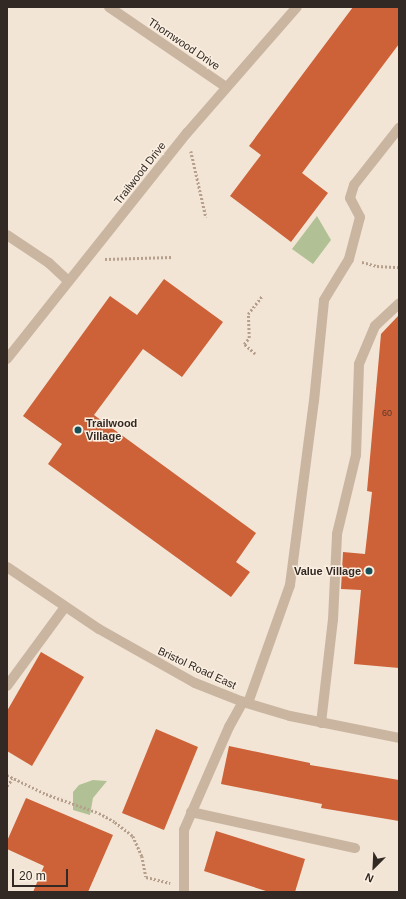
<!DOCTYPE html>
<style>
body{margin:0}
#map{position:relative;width:406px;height:899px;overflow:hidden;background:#f2e5d5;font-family:Helvetica,sans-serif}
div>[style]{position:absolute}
.green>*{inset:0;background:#b1c195}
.building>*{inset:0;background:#cd6138}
.path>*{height:2.5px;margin-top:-1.25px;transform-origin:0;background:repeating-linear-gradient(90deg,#b69f8b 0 2px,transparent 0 4px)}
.minor>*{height:10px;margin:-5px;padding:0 5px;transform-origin:5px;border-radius:5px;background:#cab5a1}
.dots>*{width:11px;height:11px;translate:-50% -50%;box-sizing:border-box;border:2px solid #faefe1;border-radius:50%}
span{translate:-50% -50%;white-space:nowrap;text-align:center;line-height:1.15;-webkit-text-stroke:3px #faefe1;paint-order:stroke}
.number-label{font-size:9px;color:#5a3729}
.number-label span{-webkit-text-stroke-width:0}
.street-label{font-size:11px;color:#332924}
.poi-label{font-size:11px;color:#332924;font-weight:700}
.left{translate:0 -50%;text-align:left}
.right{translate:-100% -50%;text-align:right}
.frame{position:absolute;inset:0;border:8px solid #332924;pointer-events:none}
.north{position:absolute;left:354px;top:847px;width:40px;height:40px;-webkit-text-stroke:3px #faefe1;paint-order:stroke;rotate:204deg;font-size:11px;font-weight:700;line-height:16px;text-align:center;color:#332924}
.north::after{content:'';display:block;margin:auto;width:14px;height:18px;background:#332924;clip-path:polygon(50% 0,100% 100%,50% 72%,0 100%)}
.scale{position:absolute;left:12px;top:869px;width:56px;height:18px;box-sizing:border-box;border:2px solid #332924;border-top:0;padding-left:5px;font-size:12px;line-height:14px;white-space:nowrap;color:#332924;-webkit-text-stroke:3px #faefe1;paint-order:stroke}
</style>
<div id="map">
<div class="green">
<i style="clip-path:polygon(317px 216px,331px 240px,313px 264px,292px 249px)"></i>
<i style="clip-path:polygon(93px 780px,107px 781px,93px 798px,90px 815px,73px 810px,73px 792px,79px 785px)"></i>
</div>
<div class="building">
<i style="clip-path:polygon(353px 7px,399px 7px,399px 44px,302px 173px,328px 193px,291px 242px,230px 196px,261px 155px,249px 146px)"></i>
<i style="clip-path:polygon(164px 279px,223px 322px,182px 377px,143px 349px,94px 415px,256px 533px,236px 562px,250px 572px,231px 597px,48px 464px,62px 444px,23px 416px,110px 296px,137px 315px)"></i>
<i style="clip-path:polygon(399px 315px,399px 668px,354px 664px,361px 590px,341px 589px,343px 552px,365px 554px,372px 492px,367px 491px,381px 334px)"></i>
<i style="clip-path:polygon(41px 652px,84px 677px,32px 766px,7px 751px,7px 711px)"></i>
<i style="clip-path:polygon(156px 729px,198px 747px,164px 830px,122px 813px)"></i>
<i style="clip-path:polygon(229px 746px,310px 763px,310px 765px,399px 780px,399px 821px,321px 808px,322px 804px,221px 784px)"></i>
<i style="clip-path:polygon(26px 798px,113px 835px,88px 892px,33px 892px,44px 866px,7px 849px,7px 841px)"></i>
<i style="clip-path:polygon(216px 831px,305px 859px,295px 892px,269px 892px,204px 871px)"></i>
</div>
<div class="path">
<i style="left:191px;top:151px;width:68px;rotate:77.2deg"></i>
<i style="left:105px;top:259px;width:67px;rotate:-1.7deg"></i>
<i style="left:362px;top:262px;width:16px;rotate:15deg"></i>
<i style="left:377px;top:266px;width:22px;rotate:3deg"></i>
<i style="left:255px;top:354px;width:15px;rotate:-138deg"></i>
<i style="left:244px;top:344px;width:8px;rotate:-50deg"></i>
<i style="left:249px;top:338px;width:24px;rotate:-92deg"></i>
<i style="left:248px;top:314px;width:23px;rotate:-52deg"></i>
<i style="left:7px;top:775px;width:43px;rotate:26deg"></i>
<i style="left:46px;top:794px;width:56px;rotate:19.7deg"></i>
<i style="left:99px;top:813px;width:18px;rotate:29deg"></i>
<i style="left:115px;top:822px;width:23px;rotate:38deg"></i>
<i style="left:133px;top:836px;width:22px;rotate:66deg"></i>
<i style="left:142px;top:856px;width:21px;rotate:79deg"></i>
<i style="left:146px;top:877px;width:25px;rotate:14deg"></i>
<i style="left:7px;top:786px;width:9px;rotate:-54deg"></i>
</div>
<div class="minor">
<i style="left:109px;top:7px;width:142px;rotate:34.4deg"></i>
<i style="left:7px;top:235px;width:50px;rotate:33.7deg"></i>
<i style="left:49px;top:263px;width:26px;rotate:43deg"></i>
<i style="left:7px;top:359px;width:289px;rotate:-51.5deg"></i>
<i style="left:187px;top:133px;width:167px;rotate:-48.9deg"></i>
<i style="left:7px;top:567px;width:111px;rotate:34deg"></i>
<i style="left:99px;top:629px;width:110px;rotate:29.4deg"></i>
<i style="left:195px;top:683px;width:52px;rotate:21.6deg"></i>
<i style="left:243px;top:702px;width:49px;rotate:16.6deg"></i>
<i style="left:290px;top:716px;width:111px;rotate:11.4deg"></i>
<i style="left:7px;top:686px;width:98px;rotate:-53.7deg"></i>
<i style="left:248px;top:703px;width:125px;rotate:-70.4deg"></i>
<i style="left:290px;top:585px;width:186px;rotate:-82.6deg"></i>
<i style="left:314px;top:401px;width:101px;rotate:-84.3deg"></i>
<i style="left:324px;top:300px;width:48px;rotate:-58.6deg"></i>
<i style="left:349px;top:259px;width:43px;rotate:-75.3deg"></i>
<i style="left:360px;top:217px;width:21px;rotate:-118deg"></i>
<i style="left:350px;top:198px;width:14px;rotate:-73deg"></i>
<i style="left:354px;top:185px;width:73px;rotate:-51.7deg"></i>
<i style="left:321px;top:723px;width:104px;rotate:-83.4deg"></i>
<i style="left:333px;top:620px;width:86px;rotate:-87.3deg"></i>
<i style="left:337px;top:534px;width:81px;rotate:-76.5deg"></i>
<i style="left:356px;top:455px;width:91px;rotate:-88.1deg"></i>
<i style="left:359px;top:364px;width:41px;rotate:-67.2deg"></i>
<i style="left:375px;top:326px;width:33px;rotate:-43deg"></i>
<i style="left:191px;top:812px;width:168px;rotate:12.4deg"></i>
<i style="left:184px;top:892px;width:62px;rotate:-90deg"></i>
<i style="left:184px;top:830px;width:112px;rotate:-66.4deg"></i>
<i style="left:229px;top:727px;width:29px;rotate:-61deg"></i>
</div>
<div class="dots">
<i style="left:78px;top:430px;background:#185057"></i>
<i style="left:369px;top:571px;background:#185057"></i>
</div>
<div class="number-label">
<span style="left:387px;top:413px">60</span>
</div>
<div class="street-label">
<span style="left:184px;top:44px;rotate:34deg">Thornwood Drive</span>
<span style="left:140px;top:173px;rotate:-52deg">Trailwood Drive</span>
<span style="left:197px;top:668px;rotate:25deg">Bristol Road East</span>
</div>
<div class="poi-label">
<span class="left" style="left:86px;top:430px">Trailwood<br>Village</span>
<span class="right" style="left:361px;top:571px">Value Village</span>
</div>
<div class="frame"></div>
<div class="north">N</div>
<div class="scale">20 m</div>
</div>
